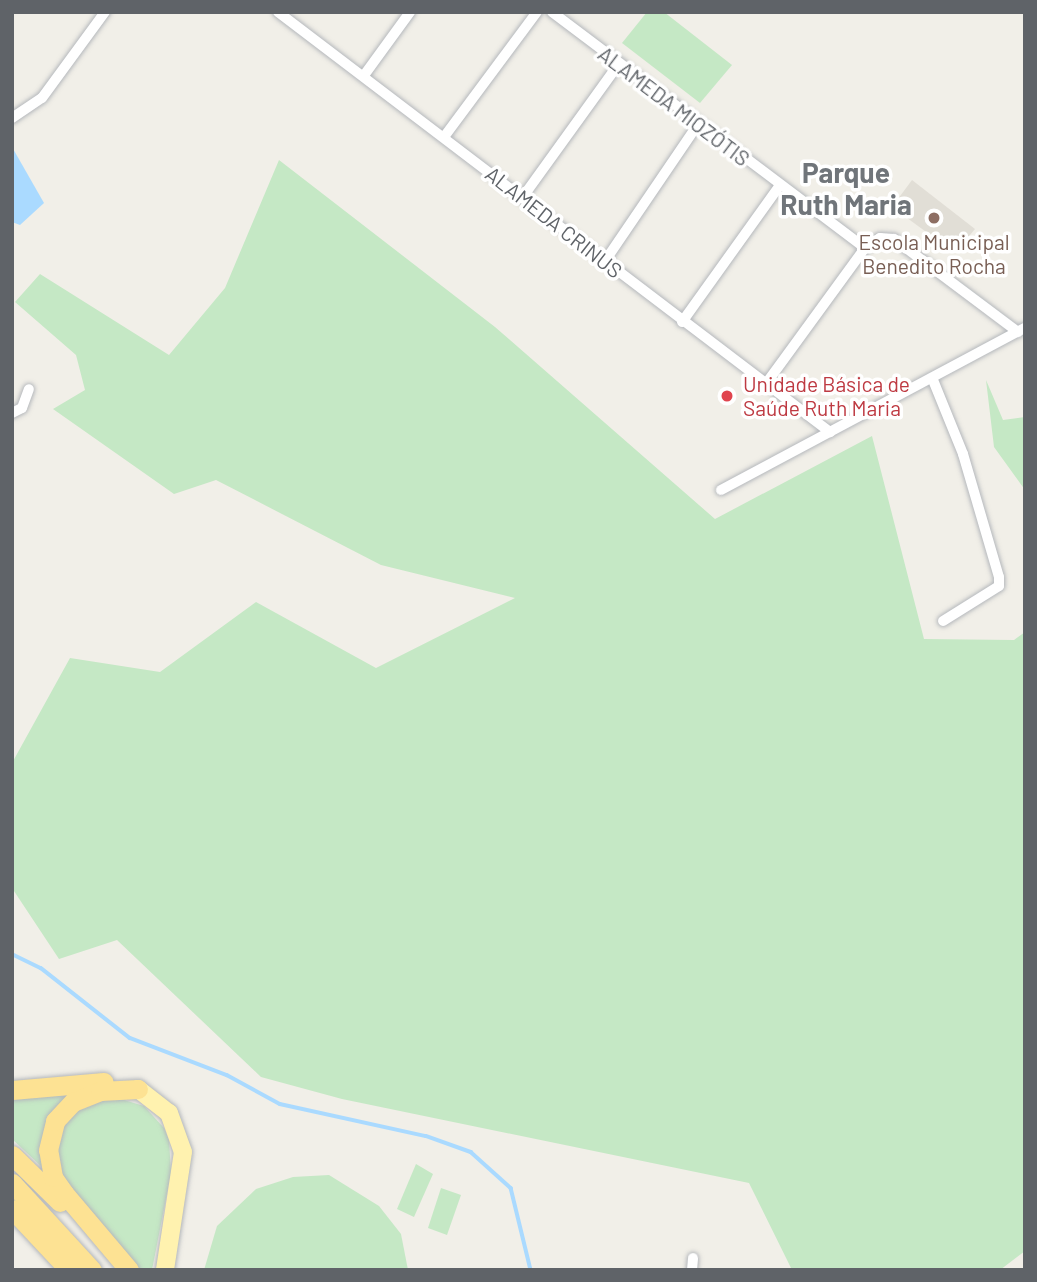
<!DOCTYPE html>
<meta charset="utf-8">
<style>
body{margin:0}
#map{position:relative;width:1037px;height:1282px;overflow:hidden;background:#f1efe8;font-family:Barlow,sans-serif}
div>[style]{position:absolute}
.education>*{inset:0;background:#e1ded6}
.green>*{inset:0;background:#c5e8c5}
.water>*{inset:0;background:#aadaff}
.stream>*{height:3.5px;margin:-1.75px;padding:0 1.75px;transform-origin:1.75px;border-radius:1.75px;background:#aadaff}
.roads{filter:drop-shadow(0 0 2px #b5b8bc) drop-shadow(0 0 2px #b5b8bc)}
.minor>*{height:10px;margin:-5px;padding:0 5px;transform-origin:5px;border-radius:5px;background:#fff}
.primary>*{height:18px;margin:-9px;padding:0 9px;transform-origin:9px;border-radius:9px;background:#fff2af}
.motorway>*{height:19px;margin:-9.5px;padding:0 9.5px;transform-origin:9.5px;border-radius:9.5px;background:#fde293}
.dots>*{width:19px;height:19px;translate:-50% -50%;box-sizing:border-box;border:4px solid #fff;border-radius:50%}
span{translate:-50% -50%;white-space:nowrap;text-align:center;line-height:1.15;-webkit-text-stroke:7px #fff;paint-order:stroke}
.street-label{font-size:21px;color:#5f6368}
.education-label{font-size:21px;color:#785e54}
.health-label{font-size:21px;color:#be3a42}
.left{translate:0 -50%;text-align:left}
.district-label{font-size:28px;color:#70757a;font-weight:700}
.frame{position:absolute;inset:0;border:14px solid #5f6368;pointer-events:none}
</style>
<div id="map">
<div class="education">
<i style="clip-path:polygon(912px 180px,975px 229px,955px 253px,892px 207px)"></i>
</div>
<div class="green">
<i style="clip-path:polygon(647px 12px,664px 12px,732px 65px,700px 103px,622px 43px)"></i>
<i style="clip-path:polygon(279px 160px,495px 327px,715px 519px,872px 436px,924px 639px,1014px 640px,1025px 632px,1025px 1251px,1000px 1270px,792px 1270px,749px 1183px,342px 1099px,261px 1077px,117px 940px,59px 959px,12px 888px,12px 763px,70px 658px,160px 672px,256px 602px,376px 668px,515px 598px,381px 565px,216px 480px,174px 494px,53px 409px,85px 390px,76px 355px,15px 302px,40px 274px,169px 355px,225px 288px)"></i>
<i style="clip-path:polygon(986px 380px,1003px 420px,1025px 417px,1025px 490px,994px 447px)"></i>
<i style="clip-path:polygon(83px 1089px,42px 1167px,12px 1139px,12px 1095px)"></i>
<i style="clip-path:polygon(114px 1097px,144px 1106px,164px 1128px,169px 1140px,171px 1173px,152px 1270px,141px 1270px,60px 1178px,56px 1136px,61px 1124px,85px 1102px)"></i>
<i style="clip-path:polygon(416px 1164px,433px 1174px,414px 1217px,397px 1209px)"></i>
<i style="clip-path:polygon(329px 1175px,379px 1206px,401px 1234px,408px 1270px,204px 1270px,217px 1226px,256px 1189px,293px 1177px)"></i>
<i style="clip-path:polygon(441px 1188px,461px 1195px,447px 1235px,428px 1228px)"></i>
</div>
<div class="water">
<i style="clip-path:polygon(12px 147px,44px 203px,20px 225px,12px 222px)"></i>
</div>
<div class="stream">
<i style="left:12px;top:954px;width:32px;rotate:26deg"></i>
<i style="left:41px;top:968px;width:113px;rotate:38.2deg"></i>
<i style="left:130px;top:1038px;width:104px;rotate:20.9deg"></i>
<i style="left:227px;top:1075px;width:60px;rotate:28.7deg"></i>
<i style="left:280px;top:1104px;width:149px;rotate:12.4deg"></i>
<i style="left:426px;top:1136px;width:48px;rotate:19.6deg"></i>
<i style="left:471px;top:1152px;width:54px;rotate:42deg"></i>
<i style="left:511px;top:1188px;width:84px;rotate:76.3deg"></i>
</div>
<div class="roads">
<div class="minor">
<i style="left:278px;top:12px;width:694px;rotate:37.27deg"></i>
<i style="left:552px;top:12px;width:392px;rotate:37deg"></i>
<i style="left:365px;top:74px;width:77px;rotate:-54deg"></i>
<i style="left:12px;top:118px;width:36px;rotate:-34deg"></i>
<i style="left:42px;top:98px;width:107px;rotate:-53.8deg"></i>
<i style="left:444px;top:137px;width:156px;rotate:-53.4deg"></i>
<i style="left:522px;top:198px;width:164px;rotate:-54.2deg"></i>
<i style="left:605px;top:261px;width:166px;rotate:-55.8deg"></i>
<i style="left:682px;top:322px;width:168px;rotate:-54.4deg"></i>
<i style="left:933px;top:380px;width:80px;rotate:67.9deg"></i>
<i style="left:963px;top:454px;width:128px;rotate:73.7deg"></i>
<i style="left:999px;top:577px;width:9px;rotate:90deg"></i>
<i style="left:999px;top:586px;width:66px;rotate:148deg"></i>
<i style="left:765px;top:385px;width:170px;rotate:-53.9deg"></i>
<i style="left:865px;top:248px;width:18px;rotate:-34deg"></i>
<i style="left:880px;top:238px;width:14px;rotate:4deg"></i>
<i style="left:894px;top:239px;width:155px;rotate:36.9deg"></i>
<i style="left:12px;top:413px;width:11px;rotate:-27deg"></i>
<i style="left:22px;top:408px;width:20px;rotate:-70deg"></i>
<i style="left:721px;top:490px;width:344px;rotate:-28.1deg"></i>
<i style="left:692px;top:1270px;width:12px;rotate:-85deg"></i>
</div>
<div class="primary">
<i style="left:138px;top:1089px;width:39px;rotate:38deg"></i>
<i style="left:169px;top:1113px;width:41px;rotate:70.3deg"></i>
<i style="left:183px;top:1152px;width:119px;rotate:98.7deg"></i>
</div>
<div class="motorway">
<i style="left:12px;top:1090px;width:92px;rotate:-5deg"></i>
<i style="left:12px;top:1155px;width:67px;rotate:44.4deg"></i>
<i style="left:12px;top:1183px;width:118px;rotate:47.4deg"></i>
<i style="left:12px;top:1209px;width:83px;rotate:46.9deg"></i>
<i style="left:129px;top:1270px;width:101px;rotate:-130.2deg"></i>
<i style="left:64px;top:1193px;width:19px;rotate:-125deg"></i>
<i style="left:53px;top:1177px;width:27px;rotate:-100deg"></i>
<i style="left:48px;top:1150px;width:30px;rotate:-76deg"></i>
<i style="left:55px;top:1121px;width:26px;rotate:-47deg"></i>
<i style="left:73px;top:1102px;width:29px;rotate:-22deg"></i>
<i style="left:100px;top:1091px;width:38px;rotate:-3deg"></i>
</div>
</div>
<div class="dots">
<i style="left:934px;top:218px;background:#8d6e63"></i>
<i style="left:727px;top:396px;background:#e0444e"></i>
</div>
<div class="street-label">
<span style="left:674px;top:106px;rotate:37deg">ALAMEDA MIOZÓTIS</span>
<span style="left:554px;top:222px;rotate:38deg">ALAMEDA CRINUS</span>
</div>
<div class="education-label">
<span style="left:934px;top:254px">Escola Municipal<br>Benedito Rocha</span>
</div>
<div class="health-label">
<span class="left" style="left:743px;top:396px">Unidade Básica de<br>Saúde Ruth Maria</span>
</div>
<div class="district-label">
<span style="left:846px;top:188px">Parque<br>Ruth Maria</span>
</div>
<div class="frame"></div>
</div>
